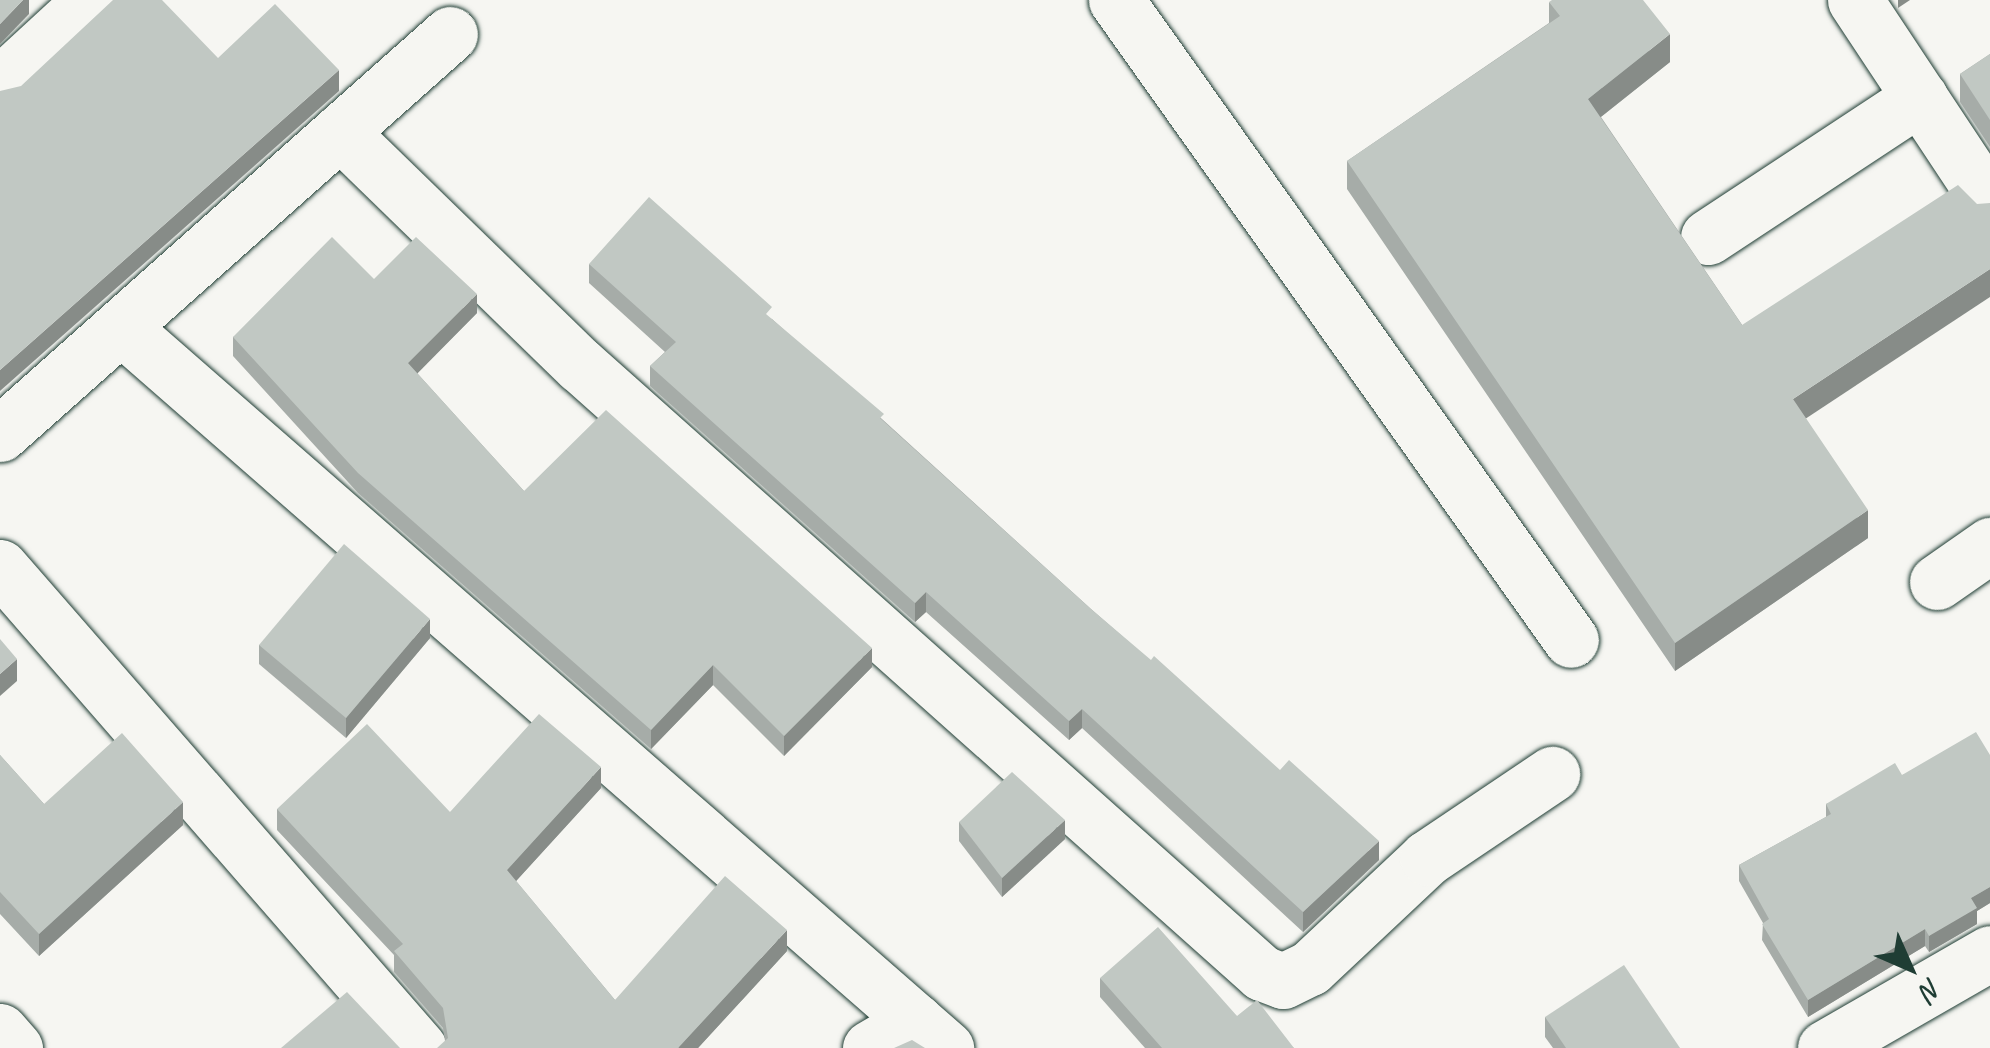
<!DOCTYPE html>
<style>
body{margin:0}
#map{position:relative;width:1990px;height:1048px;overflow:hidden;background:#f6f6f2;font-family:Caveat,sans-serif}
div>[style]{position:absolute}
.roads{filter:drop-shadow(0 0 2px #1f3d34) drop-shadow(0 0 2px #1f3d34)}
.minor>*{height:55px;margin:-27.5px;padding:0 27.5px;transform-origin:27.5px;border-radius:27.5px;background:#f6f6f2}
.wall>*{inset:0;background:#a6aca8}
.shaded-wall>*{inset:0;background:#878c88}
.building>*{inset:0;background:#c1c8c3}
span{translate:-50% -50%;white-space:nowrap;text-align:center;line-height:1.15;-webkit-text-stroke:10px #f6f6f2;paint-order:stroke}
.north{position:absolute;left:1860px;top:918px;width:100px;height:100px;-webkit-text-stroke:8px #f6f6f2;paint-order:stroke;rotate:135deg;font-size:28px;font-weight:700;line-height:40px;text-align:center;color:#1f3d34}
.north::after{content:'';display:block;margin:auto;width:35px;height:45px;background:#1f3d34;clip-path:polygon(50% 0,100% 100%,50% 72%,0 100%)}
</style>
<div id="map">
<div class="roads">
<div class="minor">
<i style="left:1116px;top:0;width:785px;rotate:54.59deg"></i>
<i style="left:1855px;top:0;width:245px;rotate:56.5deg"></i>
<i style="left:0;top:84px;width:124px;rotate:-42.7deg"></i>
<i style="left:340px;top:132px;width:334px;rotate:44.2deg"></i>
<i style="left:580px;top:365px;width:914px;rotate:41.72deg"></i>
<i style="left:1262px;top:973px;width:22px;rotate:21deg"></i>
<i style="left:1283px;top:981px;width:30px;rotate:-26deg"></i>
<i style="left:1310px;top:968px;width:161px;rotate:-43.2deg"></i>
<i style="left:1427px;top:858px;width:151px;rotate:-33.9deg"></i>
<i style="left:1708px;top:237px;width:254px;rotate:-33.4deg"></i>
<i style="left:121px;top:327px;width:1096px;rotate:41.15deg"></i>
<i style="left:0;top:434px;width:602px;rotate:-41.63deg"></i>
<i style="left:0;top:567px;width:638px;rotate:48.94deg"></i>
<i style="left:1937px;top:582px;width:65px;rotate:-34.9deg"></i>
<i style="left:0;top:1031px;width:23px;rotate:49deg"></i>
<i style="left:870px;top:1048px;width:53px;rotate:-30.4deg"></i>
<i style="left:1825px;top:1048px;width:190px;rotate:-29.9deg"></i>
</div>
</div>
<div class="wall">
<i style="clip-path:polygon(1549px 2px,1670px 62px,1601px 117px,1806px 419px,1868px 538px,1675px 671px,1347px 189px,1347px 161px,1549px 23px)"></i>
<i style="clip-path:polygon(1990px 54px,1990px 147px,1960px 102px,1960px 74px)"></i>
<i style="clip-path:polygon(589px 264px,772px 319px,1091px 609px,1379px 860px,1303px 932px,1082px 728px,1069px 740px,926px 612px,915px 622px,650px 386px,650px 366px,665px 352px,589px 283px)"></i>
<i style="clip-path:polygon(374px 279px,477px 313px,417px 373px,524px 491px,872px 667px,784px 756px,713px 685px,651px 749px,358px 493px,233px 356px,233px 337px)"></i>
<i style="clip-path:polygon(430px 638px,346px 738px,259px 664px,259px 645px)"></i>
<i style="clip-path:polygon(0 755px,44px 804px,183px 825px,39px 956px,0 914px)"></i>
<i style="clip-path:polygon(1990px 755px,1990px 903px,1977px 911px,1977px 924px,1929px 952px,1925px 946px,1808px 1017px,1762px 940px,1763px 923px,1739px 881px,1739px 865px,1826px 817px,1826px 804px,1902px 775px)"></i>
<i style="clip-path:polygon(601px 788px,516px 881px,615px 1000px,787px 951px,698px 1048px,445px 1041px,443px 1028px,394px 972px,394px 955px,277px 830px,277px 809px,450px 812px)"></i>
<i style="clip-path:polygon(959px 822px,1065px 839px,1002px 897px,959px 841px)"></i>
<i style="clip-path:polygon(1100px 978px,1237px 1016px,1294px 1048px,1145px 1048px,1100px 997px)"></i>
<i style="clip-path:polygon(1545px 1017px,1680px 1048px,1553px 1048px,1545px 1037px)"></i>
</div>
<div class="shaded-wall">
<i style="clip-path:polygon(23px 0,29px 0,29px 14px,0 44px,0 24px)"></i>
<i style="clip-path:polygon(1898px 0,1910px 0,1898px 8px)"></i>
<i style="clip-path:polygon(1670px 34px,1670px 62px,1588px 127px,1588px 99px)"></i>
<i style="clip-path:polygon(339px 70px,339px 91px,0 391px,0 370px)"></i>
<i style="clip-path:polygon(1990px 269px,1990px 297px,1793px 427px,1793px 399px)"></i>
<i style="clip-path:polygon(477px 294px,477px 313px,408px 383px,408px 363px)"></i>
<i style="clip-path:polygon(1868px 510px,1868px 538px,1675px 671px,1675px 643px)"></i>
<i style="clip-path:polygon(926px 592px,926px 612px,915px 622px,915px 603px)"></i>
<i style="clip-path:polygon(430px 619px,430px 638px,346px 738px,346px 718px)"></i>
<i style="clip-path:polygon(872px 648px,872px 667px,784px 756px,784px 736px)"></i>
<i style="clip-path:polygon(17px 659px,17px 681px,0 696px,0 674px)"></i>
<i style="clip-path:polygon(713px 665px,713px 685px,651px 749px,651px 730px)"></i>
<i style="clip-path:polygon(1082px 709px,1082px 728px,1069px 740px,1069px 721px)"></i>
<i style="clip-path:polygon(601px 767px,601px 788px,507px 891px,507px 870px)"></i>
<i style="clip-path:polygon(183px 802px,183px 825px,39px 956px,39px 934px)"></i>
<i style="clip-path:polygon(1065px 820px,1065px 839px,1002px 897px,1002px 878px)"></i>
<i style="clip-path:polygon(1379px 841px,1379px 860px,1303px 932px,1303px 912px)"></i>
<i style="clip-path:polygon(1990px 887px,1990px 903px,1977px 911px,1977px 924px,1929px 952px,1929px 936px,1971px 898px)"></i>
<i style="clip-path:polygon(1925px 929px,1925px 946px,1808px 1017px,1808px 1000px)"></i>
<i style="clip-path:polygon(787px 930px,787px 951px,698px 1048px,678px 1048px)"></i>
</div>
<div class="building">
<i style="clip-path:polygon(0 0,23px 0,0 24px)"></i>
<i style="clip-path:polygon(113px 0,162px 0,218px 58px,275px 4px,339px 70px,0 370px,0 91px,21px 86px)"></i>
<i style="clip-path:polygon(1552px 0,1643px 0,1670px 34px,1588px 99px,1742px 325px,1958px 185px,1977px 204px,1990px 203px,1990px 269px,1793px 399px,1868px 510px,1675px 643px,1347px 161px,1560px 16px,1549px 2px)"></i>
<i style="clip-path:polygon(1990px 54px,1990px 120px,1960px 74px)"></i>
<i style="clip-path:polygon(649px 197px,772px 307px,766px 314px,884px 414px,880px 418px,1091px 609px,1151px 660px,1154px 656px,1280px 770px,1289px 760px,1379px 841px,1303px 912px,1082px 709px,1069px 721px,926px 592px,915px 603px,650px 366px,676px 342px,589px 264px)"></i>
<i style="clip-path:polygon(332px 237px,374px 279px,416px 237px,477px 294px,408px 363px,524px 491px,606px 410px,872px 648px,784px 736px,713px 665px,651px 730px,358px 473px,233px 337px)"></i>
<i style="clip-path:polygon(344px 544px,430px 619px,346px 718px,259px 645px)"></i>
<i style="clip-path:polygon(0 639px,17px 659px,0 674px)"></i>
<i style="clip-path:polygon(539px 714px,601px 767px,507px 870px,615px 1000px,725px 876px,787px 930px,678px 1048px,437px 1048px,448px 1038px,443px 1008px,394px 951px,403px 944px,277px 809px,367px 724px,450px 812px)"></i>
<i style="clip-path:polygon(1976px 732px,1990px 755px,1990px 887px,1971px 898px,1977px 908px,1929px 936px,1925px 929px,1808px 1000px,1762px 924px,1769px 919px,1739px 865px,1831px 814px,1826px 804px,1895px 763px,1902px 775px)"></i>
<i style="clip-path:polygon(122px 733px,183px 802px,39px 934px,0 892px,0 755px,44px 804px)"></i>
<i style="clip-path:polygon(1012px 772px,1065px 820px,1002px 878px,959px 822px)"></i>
<i style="clip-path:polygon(1158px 927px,1237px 1016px,1257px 1000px,1294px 1048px,1162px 1048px,1100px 978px)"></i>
<i style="clip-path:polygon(1624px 965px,1680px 1048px,1566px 1048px,1545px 1017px)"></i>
<i style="clip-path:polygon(347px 992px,400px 1048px,281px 1048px)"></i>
<i style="clip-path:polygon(912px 1040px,925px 1048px,894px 1048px)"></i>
</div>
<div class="north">N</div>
</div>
